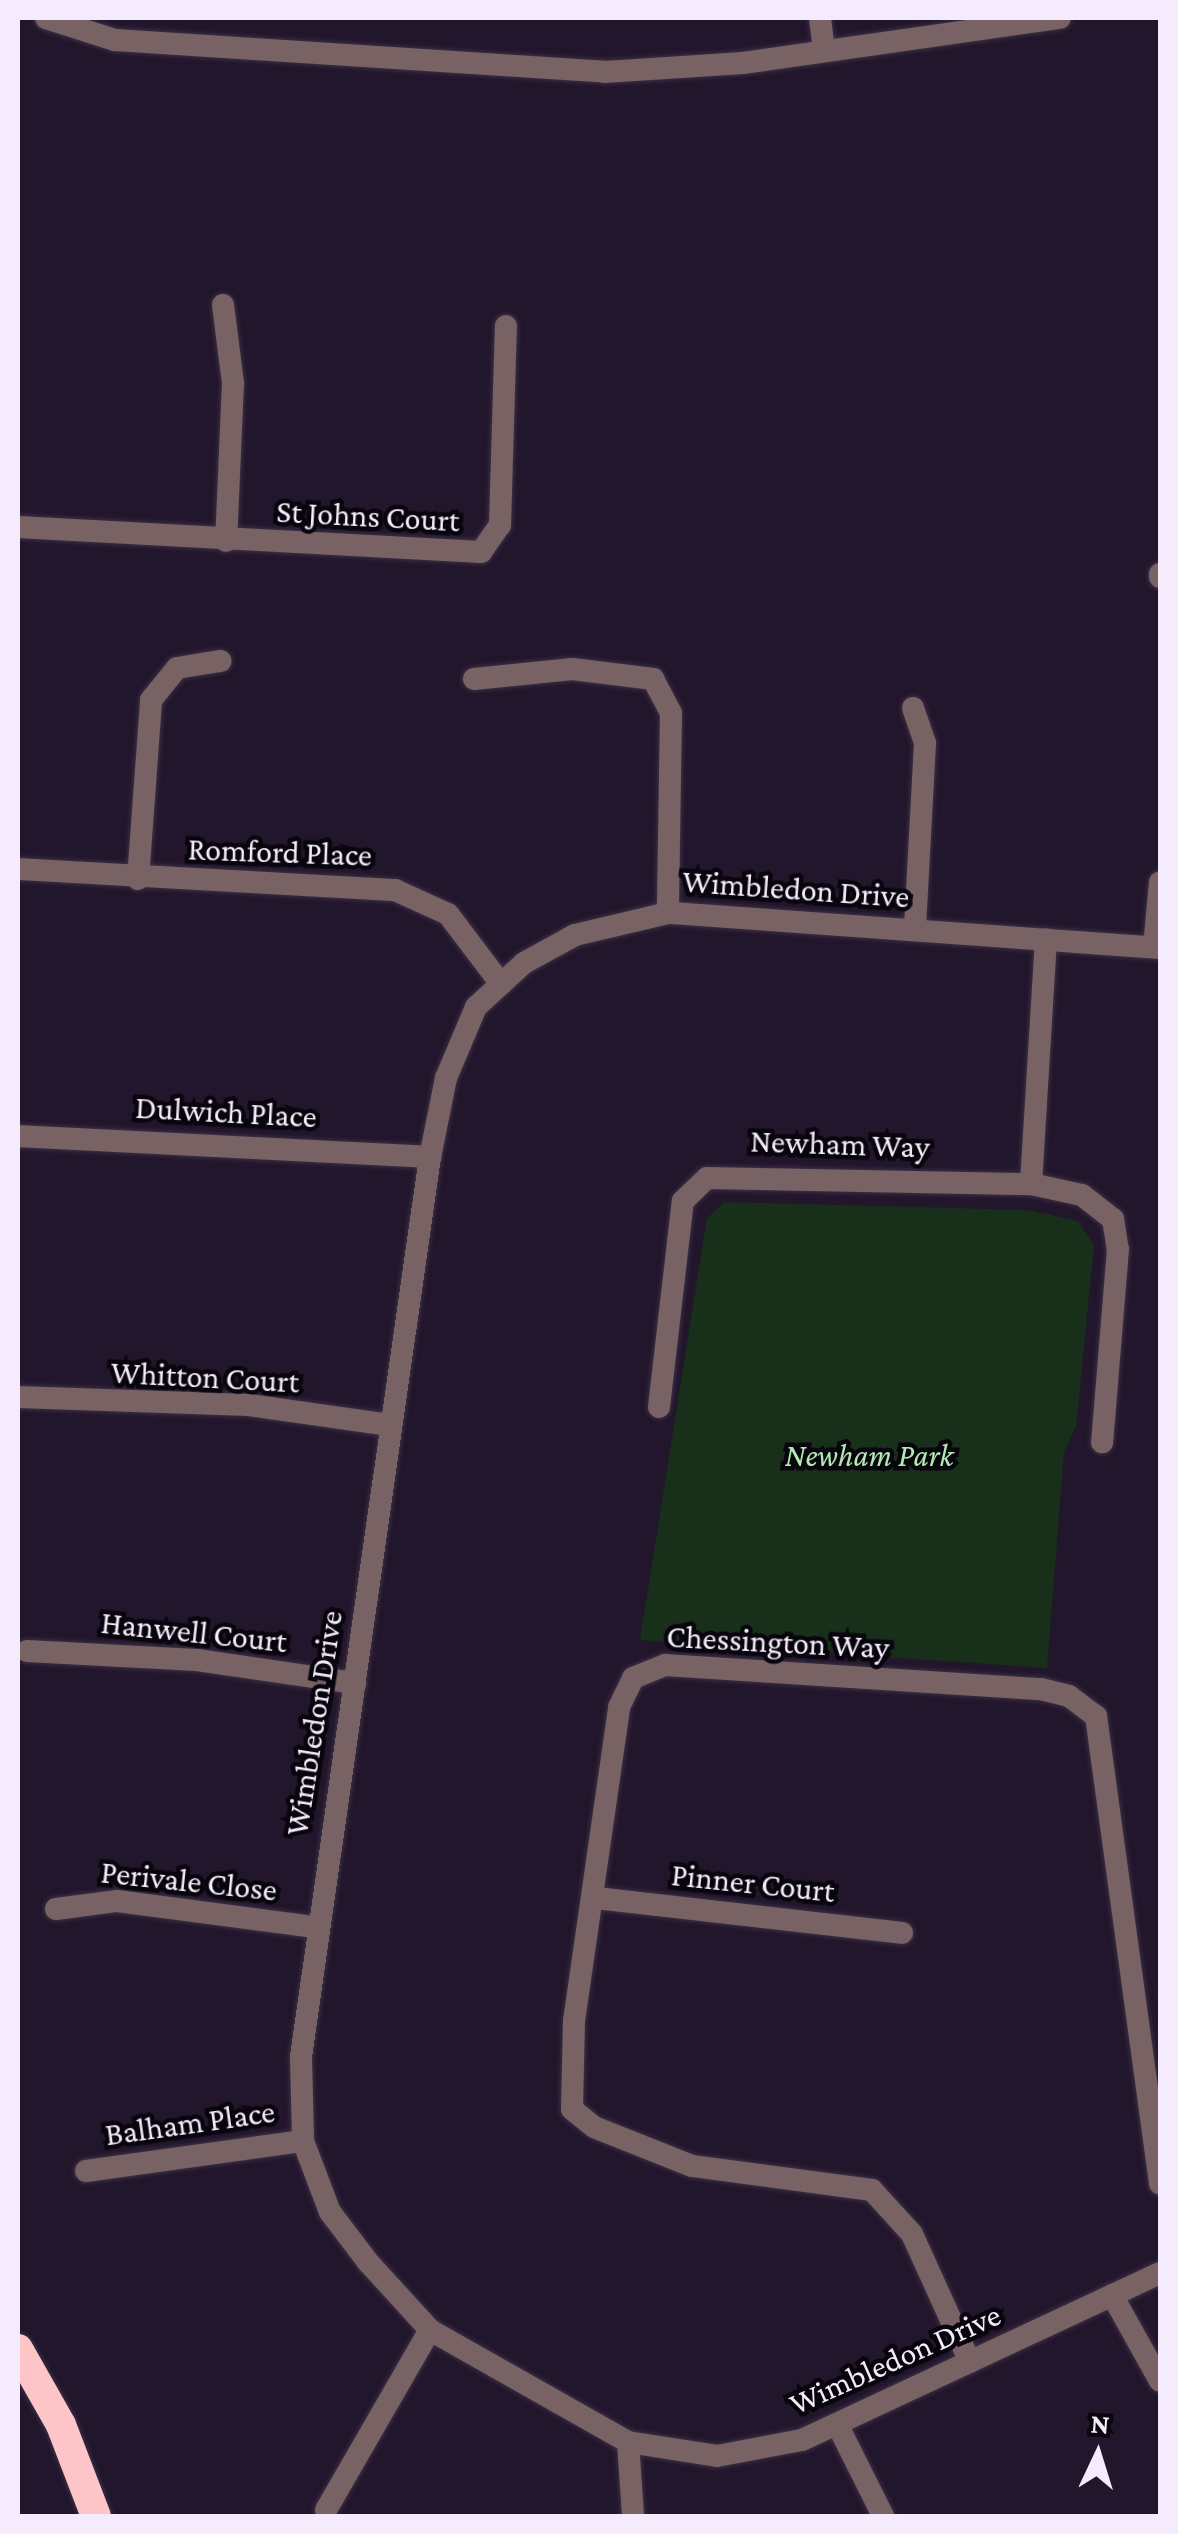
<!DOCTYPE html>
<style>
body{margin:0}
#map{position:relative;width:1178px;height:2534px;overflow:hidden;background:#22162c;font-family:"Crimson Pro",serif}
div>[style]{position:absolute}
.green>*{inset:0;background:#183019}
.roads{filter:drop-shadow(0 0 2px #3b3045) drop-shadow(0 0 2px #3b3045)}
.minor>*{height:22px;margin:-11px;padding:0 11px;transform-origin:11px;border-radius:11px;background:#786263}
.highway>*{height:30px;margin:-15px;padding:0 15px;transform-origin:15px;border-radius:15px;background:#fdc5c8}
span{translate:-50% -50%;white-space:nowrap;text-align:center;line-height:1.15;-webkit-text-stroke:9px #09050d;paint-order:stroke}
.street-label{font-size:32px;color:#f4ecfc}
.park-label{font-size:32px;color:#b1eab3;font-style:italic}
.frame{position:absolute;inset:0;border:20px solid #f4ecfc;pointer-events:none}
.north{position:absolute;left:1048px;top:2404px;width:100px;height:100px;-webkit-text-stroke:8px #09050d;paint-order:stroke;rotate:4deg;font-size:28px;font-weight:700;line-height:40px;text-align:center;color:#f4ecfc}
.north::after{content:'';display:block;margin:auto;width:35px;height:45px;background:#f4ecfc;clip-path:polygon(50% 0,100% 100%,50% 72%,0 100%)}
</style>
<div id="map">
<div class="green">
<i style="clip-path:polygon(725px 1202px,1027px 1210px,1078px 1221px,1094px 1245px,1076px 1426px,1064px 1452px,1047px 1668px,640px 1640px,707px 1218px)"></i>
</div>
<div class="roads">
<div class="minor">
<i style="left:46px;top:18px;width:72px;rotate:17.7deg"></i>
<i style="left:115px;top:40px;width:490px;rotate:3.7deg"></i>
<i style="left:604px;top:72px;width:139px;rotate:-3.7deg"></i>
<i style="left:743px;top:63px;width:320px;rotate:-8.1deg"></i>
<i style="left:820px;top:18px;width:33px;rotate:83deg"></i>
<i style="left:223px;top:305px;width:79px;rotate:82.7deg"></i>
<i style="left:233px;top:383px;width:158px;rotate:92.5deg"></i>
<i style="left:18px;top:527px;width:464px;rotate:3.1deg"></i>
<i style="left:481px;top:552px;width:33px;rotate:-55deg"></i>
<i style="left:500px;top:525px;width:199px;rotate:-88.3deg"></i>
<i style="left:1160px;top:577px;width:3px;rotate:-90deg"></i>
<i style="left:474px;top:679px;width:99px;rotate:-5.8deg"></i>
<i style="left:572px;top:669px;width:82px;rotate:7deg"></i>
<i style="left:653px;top:679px;width:38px;rotate:62deg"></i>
<i style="left:671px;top:713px;width:200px;rotate:90.9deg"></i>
<i style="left:913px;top:708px;width:37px;rotate:71deg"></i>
<i style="left:925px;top:743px;width:187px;rotate:93.1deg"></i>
<i style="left:18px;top:869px;width:378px;rotate:3.2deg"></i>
<i style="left:395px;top:890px;width:58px;rotate:24.4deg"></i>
<i style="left:448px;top:914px;width:88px;rotate:52.9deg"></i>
<i style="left:138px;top:879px;width:179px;rotate:-85.8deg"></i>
<i style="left:151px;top:700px;width:41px;rotate:-50.9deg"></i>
<i style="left:177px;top:668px;width:44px;rotate:-9.2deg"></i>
<i style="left:1154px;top:947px;width:65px;rotate:-84.7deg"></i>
<i style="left:1160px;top:948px;width:493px;rotate:-175.9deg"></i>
<i style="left:668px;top:913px;width:96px;rotate:166.7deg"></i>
<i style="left:575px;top:935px;width:58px;rotate:151.2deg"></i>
<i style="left:524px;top:963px;width:65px;rotate:137.5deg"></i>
<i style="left:476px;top:1007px;width:77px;rotate:112.9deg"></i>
<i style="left:446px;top:1078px;width:81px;rotate:101.4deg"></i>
<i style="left:430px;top:1157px;width:909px;rotate:98.16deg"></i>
<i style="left:301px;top:2057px;width:84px;rotate:88.6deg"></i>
<i style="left:303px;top:2141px;width:76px;rotate:69.2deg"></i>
<i style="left:330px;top:2212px;width:63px;rotate:52.8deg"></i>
<i style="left:368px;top:2262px;width:92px;rotate:47.6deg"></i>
<i style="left:430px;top:2330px;width:227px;rotate:29.5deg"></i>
<i style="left:628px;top:2442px;width:90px;rotate:8.9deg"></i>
<i style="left:717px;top:2456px;width:86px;rotate:-10.7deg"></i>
<i style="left:802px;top:2440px;width:395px;rotate:-25deg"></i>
<i style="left:18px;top:1136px;width:413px;rotate:2.9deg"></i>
<i style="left:1031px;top:1184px;width:245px;rotate:-86.5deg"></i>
<i style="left:18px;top:1397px;width:231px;rotate:2deg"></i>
<i style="left:249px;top:1405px;width:142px;rotate:8.1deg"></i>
<i style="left:659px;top:1407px;width:207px;rotate:-83.4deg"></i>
<i style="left:683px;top:1201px;width:33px;rotate:-44deg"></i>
<i style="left:707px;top:1178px;width:324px;rotate:1.1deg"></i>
<i style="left:1031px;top:1184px;width:52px;rotate:12.2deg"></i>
<i style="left:1082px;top:1195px;width:39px;rotate:38deg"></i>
<i style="left:1113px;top:1219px;width:30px;rotate:81deg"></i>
<i style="left:1118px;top:1249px;width:194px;rotate:94.7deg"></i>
<i style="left:27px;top:1651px;width:170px;rotate:3deg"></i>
<i style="left:197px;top:1660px;width:160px;rotate:8.3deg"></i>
<i style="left:596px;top:1898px;width:308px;rotate:6.5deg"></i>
<i style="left:56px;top:1909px;width:62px;rotate:-7.5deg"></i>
<i style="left:117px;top:1901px;width:200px;rotate:7.5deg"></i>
<i style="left:86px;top:2171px;width:219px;rotate:-7.9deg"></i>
<i style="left:1112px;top:2295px;width:98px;rotate:60.8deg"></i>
<i style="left:970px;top:2362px;width:141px;rotate:-114.4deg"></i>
<i style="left:912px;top:2234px;width:59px;rotate:-132.3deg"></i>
<i style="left:872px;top:2190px;width:182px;rotate:-172.4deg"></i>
<i style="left:692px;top:2166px;width:105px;rotate:-158.3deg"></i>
<i style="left:594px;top:2127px;width:28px;rotate:-141deg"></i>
<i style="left:572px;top:2109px;width:88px;rotate:-88.7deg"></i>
<i style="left:574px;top:2021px;width:317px;rotate:-81.8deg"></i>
<i style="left:619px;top:1707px;width:32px;rotate:-64deg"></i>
<i style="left:633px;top:1678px;width:35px;rotate:-22deg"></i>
<i style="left:665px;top:1665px;width:377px;rotate:3.7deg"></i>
<i style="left:1041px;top:1689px;width:29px;rotate:14deg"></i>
<i style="left:1069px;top:1696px;width:34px;rotate:37deg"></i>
<i style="left:1096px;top:1716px;width:472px;rotate:82.2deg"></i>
<i style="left:837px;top:2424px;width:103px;rotate:63.4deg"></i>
<i style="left:628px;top:2442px;width:74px;rotate:86.1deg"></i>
<i style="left:326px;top:2510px;width:208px;rotate:-60deg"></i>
</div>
<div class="highway">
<i style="left:18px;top:2349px;width:87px;rotate:60.5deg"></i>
<i style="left:61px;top:2425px;width:97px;rotate:69deg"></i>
</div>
</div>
<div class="street-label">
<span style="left:368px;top:516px;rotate:3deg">St Johns Court</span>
<span style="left:280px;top:852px;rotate:2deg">Romford Place</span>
<span style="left:796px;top:889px;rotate:4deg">Wimbledon Drive</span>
<span style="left:226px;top:1112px;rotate:3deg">Dulwich Place</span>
<span style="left:840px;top:1144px;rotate:2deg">Newham Way</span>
<span style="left:205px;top:1377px;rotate:3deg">Whitton Court</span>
<span style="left:194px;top:1632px;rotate:6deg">Hanwell Court</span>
<span style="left:778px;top:1642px;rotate:3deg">Chessington Way</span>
<span style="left:314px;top:1723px;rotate:-81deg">Wimbledon Drive</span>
<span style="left:189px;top:1881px;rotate:6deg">Perivale Close</span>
<span style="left:753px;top:1883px;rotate:6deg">Pinner Court</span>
<span style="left:190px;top:2123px;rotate:-8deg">Balham Place</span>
<span style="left:895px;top:2359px;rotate:-24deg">Wimbledon Drive</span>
</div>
<div class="park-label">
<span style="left:869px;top:1455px">Newham Park</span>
</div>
<div class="frame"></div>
<div class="north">N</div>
</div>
